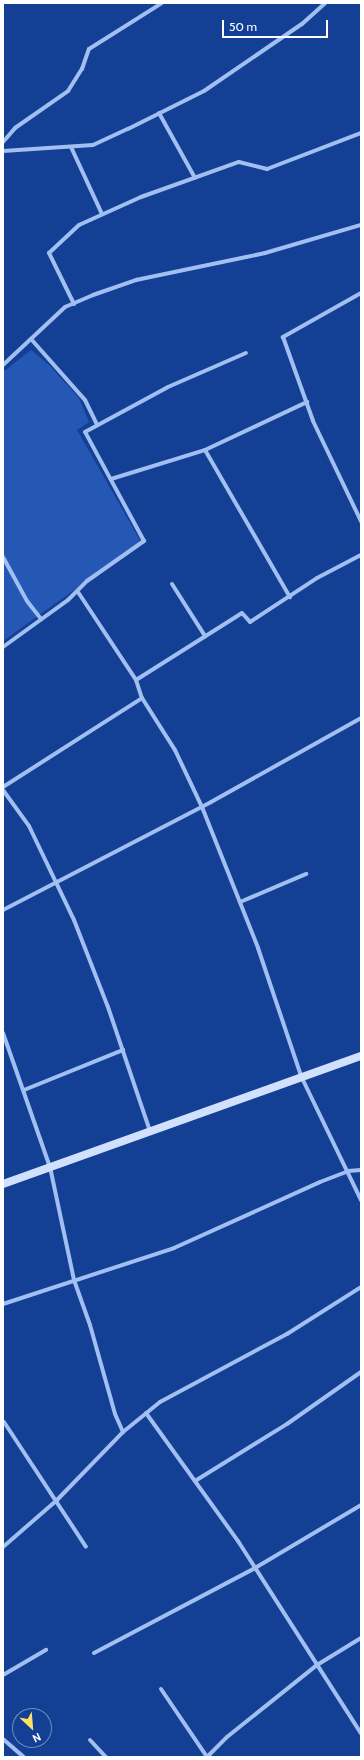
<!DOCTYPE html>
<style>
body{margin:0}
#map{position:relative;width:364px;height:1760px;overflow:hidden;background:#134094;font-family:Cabin,sans-serif}
div>[style]{position:absolute}
.green>*{inset:0;background:#2558b4}
.street>*{height:4px;margin:-2px;padding:0 2px;transform-origin:2px;border-radius:2px;background:#a2bff2}
.secondary>*{height:8px;margin:-4px;padding:0 4px;transform-origin:4px;border-radius:4px;background:#d1e0fc}
span{translate:-50% -50%;white-space:nowrap;text-align:center;line-height:1.15;-webkit-text-stroke:3.5px #134094;paint-order:stroke}
.frame{position:absolute;inset:0;border:4px solid #fff;pointer-events:none}
.north{position:absolute;left:12px;top:1708px;width:40px;height:40px;box-sizing:border-box;background:#134094;border:1px solid #718cbf;border-radius:50%;rotate:154deg;font-size:11px;font-weight:700;line-height:16px;text-align:center;color:#fff}
.north::after{content:'';display:block;margin:auto;width:14px;height:18px;background:#ffe063;clip-path:polygon(50% 0,100% 100%,50% 72%,0 100%)}
.scale{position:absolute;left:222px;top:20px;width:106px;height:18px;box-sizing:border-box;border:2px solid #fff;border-top:0;padding-left:5px;font-size:12px;line-height:14px;white-space:nowrap;color:#fff;-webkit-text-stroke:3px #134094;paint-order:stroke}
</style>
<div id="map">
<div class="green">
<i style="clip-path:polygon(31px 350px,49px 365px,79px 398px,89px 422px,77px 430px,141px 542px,3px 641px,3px 372px)"></i>
</div>
<div class="street">
<i style="left:159px;top:113px;width:74px;rotate:61deg"></i>
<i style="left:3px;top:142px;width:18px;rotate:-49deg"></i>
<i style="left:15px;top:128px;width:65px;rotate:-34.9deg"></i>
<i style="left:68px;top:91px;width:26px;rotate:-58deg"></i>
<i style="left:82px;top:69px;width:21px;rotate:-71deg"></i>
<i style="left:89px;top:49px;width:86px;rotate:-32.2deg"></i>
<i style="left:71px;top:147px;width:74px;rotate:65.2deg"></i>
<i style="left:3px;top:151px;width:90px;rotate:-3.8deg"></i>
<i style="left:93px;top:145px;width:38px;rotate:-25deg"></i>
<i style="left:128px;top:129px;width:85px;rotate:-26.6deg"></i>
<i style="left:204px;top:91px;width:119px;rotate:-34.4deg"></i>
<i style="left:302px;top:24px;width:31px;rotate:-42deg"></i>
<i style="left:361px;top:293px;width:90px;rotate:150.6deg"></i>
<i style="left:283px;top:337px;width:89px;rotate:70.3deg"></i>
<i style="left:313px;top:421px;width:111px;rotate:64.4deg"></i>
<i style="left:74px;top:304px;width:57px;rotate:-116.1deg"></i>
<i style="left:49px;top:253px;width:41px;rotate:-43deg"></i>
<i style="left:79px;top:225px;width:68px;rotate:-24.3deg"></i>
<i style="left:141px;top:197px;width:104px;rotate:-19.7deg"></i>
<i style="left:239px;top:162px;width:29px;rotate:14deg"></i>
<i style="left:267px;top:169px;width:101px;rotate:-21deg"></i>
<i style="left:31px;top:339px;width:81px;rotate:48.5deg"></i>
<i style="left:85px;top:400px;width:28px;rotate:64deg"></i>
<i style="left:3px;top:365px;width:85px;rotate:-43.1deg"></i>
<i style="left:65px;top:307px;width:30px;rotate:-23deg"></i>
<i style="left:93px;top:295px;width:46px;rotate:-19.2deg"></i>
<i style="left:136px;top:280px;width:132px;rotate:-11.8deg"></i>
<i style="left:265px;top:253px;width:100px;rotate:-16.3deg"></i>
<i style="left:205px;top:450px;width:170px;rotate:60deg"></i>
<i style="left:111px;top:479px;width:98px;rotate:-17.1deg"></i>
<i style="left:205px;top:450px;width:113px;rotate:-25.2deg"></i>
<i style="left:3px;top:557px;width:50px;rotate:61.4deg"></i>
<i style="left:27px;top:601px;width:23px;rotate:52deg"></i>
<i style="left:172px;top:584px;width:62px;rotate:57.6deg"></i>
<i style="left:78px;top:592px;width:105px;rotate:56.6deg"></i>
<i style="left:136px;top:680px;width:19px;rotate:72deg"></i>
<i style="left:142px;top:698px;width:62px;rotate:57.6deg"></i>
<i style="left:175px;top:750px;width:63px;rotate:64.7deg"></i>
<i style="left:202px;top:807px;width:152px;rotate:68.3deg"></i>
<i style="left:258px;top:948px;width:135px;rotate:71.4deg"></i>
<i style="left:301px;top:1076px;width:138px;rotate:64.2deg"></i>
<i style="left:3px;top:647px;width:80px;rotate:-35.9deg"></i>
<i style="left:68px;top:600px;width:27px;rotate:-45deg"></i>
<i style="left:87px;top:581px;width:70px;rotate:-35.1deg"></i>
<i style="left:144px;top:541px;width:124px;rotate:-118.4deg"></i>
<i style="left:85px;top:432px;width:94px;rotate:-28.5deg"></i>
<i style="left:168px;top:387px;width:85px;rotate:-23.6deg"></i>
<i style="left:136px;top:680px;width:125px;rotate:-32.3deg"></i>
<i style="left:242px;top:613px;width:12px;rotate:48deg"></i>
<i style="left:250px;top:622px;width:80px;rotate:-33.3deg"></i>
<i style="left:317px;top:578px;width:50px;rotate:-27.6deg"></i>
<i style="left:3px;top:787px;width:165px;rotate:-32.6deg"></i>
<i style="left:3px;top:790px;width:44px;rotate:54.2deg"></i>
<i style="left:29px;top:826px;width:104px;rotate:64.4deg"></i>
<i style="left:74px;top:920px;width:93px;rotate:68.7deg"></i>
<i style="left:108px;top:1007px;width:131px;rotate:71.3deg"></i>
<i style="left:240px;top:902px;width:72px;rotate:-23deg"></i>
<i style="left:3px;top:910px;width:234px;rotate:-27.4deg"></i>
<i style="left:211px;top:802px;width:172px;rotate:-29.2deg"></i>
<i style="left:3px;top:1033px;width:142px;rotate:70.7deg"></i>
<i style="left:50px;top:1167px;width:116px;rotate:78deg"></i>
<i style="left:74px;top:1280px;width:48px;rotate:70.4deg"></i>
<i style="left:90px;top:1325px;width:92px;rotate:74.3deg"></i>
<i style="left:115px;top:1414px;width:20px;rotate:66deg"></i>
<i style="left:24px;top:1090px;width:107px;rotate:-22deg"></i>
<i style="left:3px;top:1304px;width:180px;rotate:-18.1deg"></i>
<i style="left:174px;top:1248px;width:160px;rotate:-24.3deg"></i>
<i style="left:320px;top:1182px;width:30px;rotate:-21deg"></i>
<i style="left:348px;top:1171px;width:13px;rotate:-4deg"></i>
<i style="left:146px;top:1413px;width:158px;rotate:54.3deg"></i>
<i style="left:238px;top:1541px;width:228px;rotate:57.4deg"></i>
<i style="left:4px;top:1422px;width:149px;rotate:56.7deg"></i>
<i style="left:195px;top:1481px;width:108px;rotate:-31.8deg"></i>
<i style="left:287px;top:1424px;width:90px;rotate:-35.1deg"></i>
<i style="left:3px;top:1547px;width:72px;rotate:-41deg"></i>
<i style="left:57px;top:1500px;width:95px;rotate:-45.9deg"></i>
<i style="left:123px;top:1432px;width:48px;rotate:-39deg"></i>
<i style="left:160px;top:1402px;width:144px;rotate:-28.2deg"></i>
<i style="left:287px;top:1334px;width:88px;rotate:-32.4deg"></i>
<i style="left:94px;top:1653px;width:182px;rotate:-27.8deg"></i>
<i style="left:255px;top:1568px;width:123px;rotate:-30.7deg"></i>
<i style="left:3px;top:1675px;width:50px;rotate:-30.2deg"></i>
<i style="left:161px;top:1689px;width:82px;rotate:55.9deg"></i>
<i style="left:3px;top:1739px;width:28px;rotate:41deg"></i>
<i style="left:90px;top:1740px;width:23px;rotate:47deg"></i>
<i style="left:207px;top:1757px;width:28px;rotate:-45deg"></i>
<i style="left:227px;top:1737px;width:115px;rotate:-38.7deg"></i>
<i style="left:317px;top:1665px;width:52px;rotate:-31.5deg"></i>
</div>
<div class="secondary">
<i style="left:3px;top:1184px;width:380px;rotate:-19.7deg"></i>
</div>
<div class="frame"></div>
<div class="north">N</div>
<div class="scale">50 m</div>
</div>
